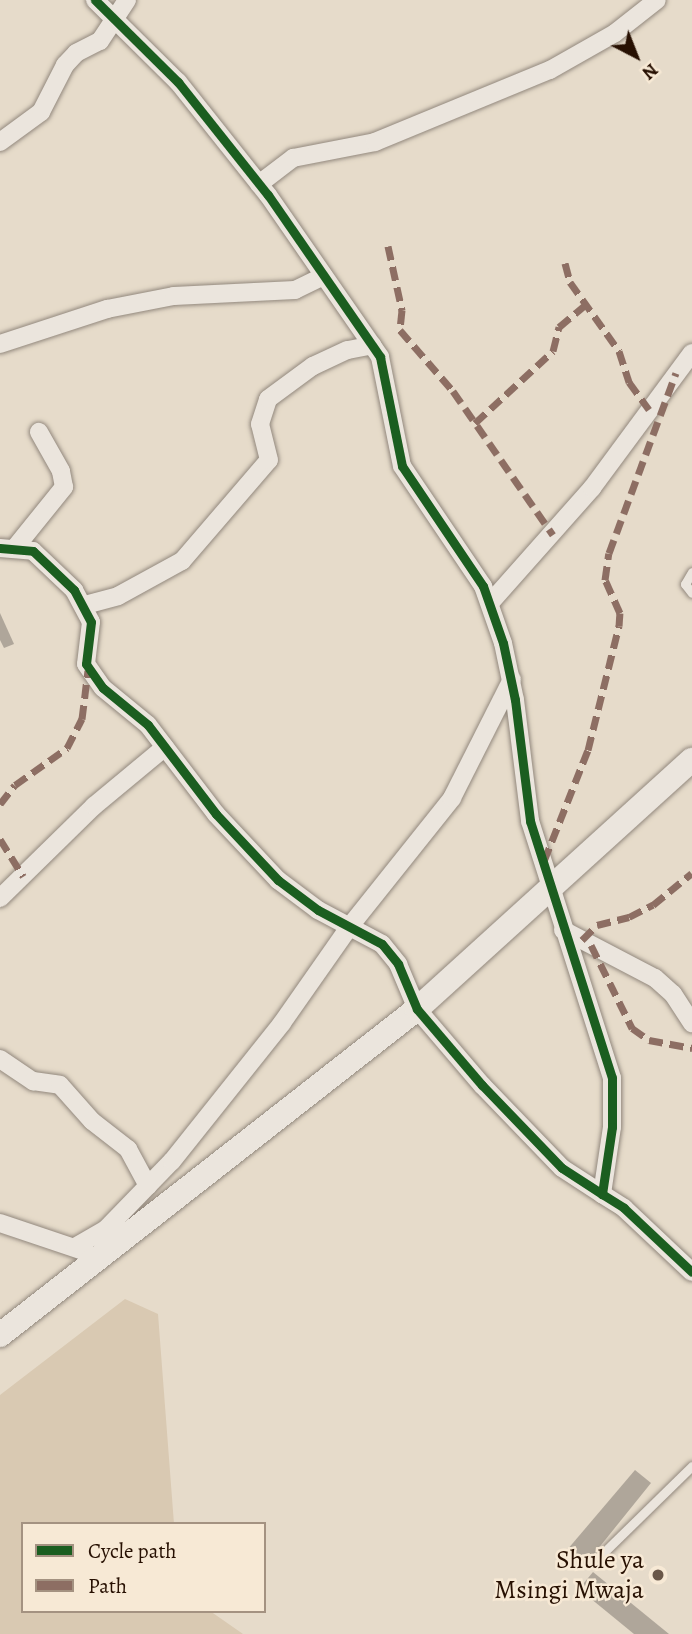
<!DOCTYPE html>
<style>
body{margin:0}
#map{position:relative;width:692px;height:1634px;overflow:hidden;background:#e6dbca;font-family:Alegreya,serif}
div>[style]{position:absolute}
.green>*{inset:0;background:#d9c9b2}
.building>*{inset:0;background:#afa69a}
.roads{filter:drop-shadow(0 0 2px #92887d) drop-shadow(0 0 2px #92887d)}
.service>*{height:9px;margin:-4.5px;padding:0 4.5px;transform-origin:4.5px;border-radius:4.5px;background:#ebe5dd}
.minor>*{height:18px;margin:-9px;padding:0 9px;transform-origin:9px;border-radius:9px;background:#ebe5dd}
.secondary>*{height:24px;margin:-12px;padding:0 12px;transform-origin:12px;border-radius:12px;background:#ebe5dd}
.quiet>*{height:7px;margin-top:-3.5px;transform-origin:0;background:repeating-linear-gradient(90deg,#8d6e63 0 14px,transparent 0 21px)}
.cycleway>*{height:9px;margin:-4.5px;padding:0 4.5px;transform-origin:4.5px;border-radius:4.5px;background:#1b5e20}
.dots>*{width:19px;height:19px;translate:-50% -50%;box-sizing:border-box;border:4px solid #f7e9d5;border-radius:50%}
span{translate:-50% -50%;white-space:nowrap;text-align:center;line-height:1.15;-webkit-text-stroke:5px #f7e9d5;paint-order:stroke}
.poi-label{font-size:26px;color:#271002}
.right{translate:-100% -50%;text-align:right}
.legend{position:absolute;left:21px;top:1522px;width:245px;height:91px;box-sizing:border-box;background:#f7e9d5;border:2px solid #a49281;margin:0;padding:9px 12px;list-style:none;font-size:21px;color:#271002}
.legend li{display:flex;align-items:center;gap:14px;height:35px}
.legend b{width:35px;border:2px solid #a49281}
.north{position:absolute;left:601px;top:21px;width:70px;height:70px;-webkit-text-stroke:5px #f7e9d5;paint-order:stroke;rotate:138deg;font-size:19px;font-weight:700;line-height:28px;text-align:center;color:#271002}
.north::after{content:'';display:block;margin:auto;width:24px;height:32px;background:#271002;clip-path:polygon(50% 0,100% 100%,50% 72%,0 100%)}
</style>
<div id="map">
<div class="green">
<i style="clip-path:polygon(125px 1299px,158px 1314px,174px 1524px,23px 1524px,23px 1611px,210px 1611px,243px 1634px,0 1634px,0 1395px)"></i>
</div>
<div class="building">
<i style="clip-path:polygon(0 613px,14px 644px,4px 648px,0 640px)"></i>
<i style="clip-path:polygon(635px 1470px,651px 1483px,585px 1565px,567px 1550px)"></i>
<i style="clip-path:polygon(593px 1572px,669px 1634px,634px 1634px,579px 1589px)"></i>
</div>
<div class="roads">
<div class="service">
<i style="left:692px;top:572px;width:14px;rotate:120deg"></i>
<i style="left:685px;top:584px;width:11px;rotate:52deg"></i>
<i style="left:599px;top:1557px;width:130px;rotate:-44.4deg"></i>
</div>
<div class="minor">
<i style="left:95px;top:0;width:117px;rotate:44.7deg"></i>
<i style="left:178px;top:82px;width:144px;rotate:51.5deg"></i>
<i style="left:268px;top:195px;width:197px;rotate:55.3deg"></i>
<i style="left:380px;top:357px;width:111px;rotate:78.6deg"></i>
<i style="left:402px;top:466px;width:145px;rotate:56deg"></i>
<i style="left:483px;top:586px;width:60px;rotate:70.7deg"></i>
<i style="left:503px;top:643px;width:58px;rotate:78.1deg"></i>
<i style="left:515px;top:700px;width:122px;rotate:82.9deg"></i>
<i style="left:530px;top:821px;width:270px;rotate:72.3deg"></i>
<i style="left:612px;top:1078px;width:49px;rotate:90deg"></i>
<i style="left:612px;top:1127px;width:68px;rotate:98.5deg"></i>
<i style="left:602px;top:1194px;width:26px;rotate:32deg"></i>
<i style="left:624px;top:1208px;width:93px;rotate:43.3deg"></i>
<i style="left:0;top:142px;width:51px;rotate:-36.2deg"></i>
<i style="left:41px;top:112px;width:53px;rotate:-62.9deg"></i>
<i style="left:65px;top:65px;width:16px;rotate:-47deg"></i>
<i style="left:76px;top:53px;width:27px;rotate:-27deg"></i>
<i style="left:100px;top:41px;width:49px;rotate:-56.6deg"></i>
<i style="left:259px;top:184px;width:43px;rotate:-37.4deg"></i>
<i style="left:293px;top:158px;width:84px;rotate:-11deg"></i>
<i style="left:375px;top:142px;width:189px;rotate:-22.4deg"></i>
<i style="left:550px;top:70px;width:75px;rotate:-29.6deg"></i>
<i style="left:615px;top:33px;width:53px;rotate:-38.2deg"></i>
<i style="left:0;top:344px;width:113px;rotate:-18.1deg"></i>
<i style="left:107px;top:309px;width:68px;rotate:-11deg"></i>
<i style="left:174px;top:296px;width:121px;rotate:-2.8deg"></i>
<i style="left:295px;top:290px;width:32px;rotate:-26deg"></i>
<i style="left:0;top:548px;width:33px;rotate:5deg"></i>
<i style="left:33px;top:551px;width:57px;rotate:43.6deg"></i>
<i style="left:74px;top:590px;width:36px;rotate:62deg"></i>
<i style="left:91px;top:622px;width:42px;rotate:96.8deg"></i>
<i style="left:86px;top:664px;width:29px;rotate:55deg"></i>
<i style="left:103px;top:688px;width:58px;rotate:39.4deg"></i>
<i style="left:148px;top:725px;width:112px;rotate:52.6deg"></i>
<i style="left:216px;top:814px;width:91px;rotate:46.8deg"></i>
<i style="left:278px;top:880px;width:50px;rotate:36.9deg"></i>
<i style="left:318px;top:910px;width:72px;rotate:28deg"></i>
<i style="left:382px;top:944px;width:26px;rotate:51deg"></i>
<i style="left:398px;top:964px;width:49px;rotate:67.1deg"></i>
<i style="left:417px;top:1009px;width:100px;rotate:49.5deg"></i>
<i style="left:482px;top:1085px;width:115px;rotate:46.1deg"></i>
<i style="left:562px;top:1168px;width:48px;rotate:33deg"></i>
<i style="left:14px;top:549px;width:80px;rotate:-51.1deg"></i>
<i style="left:64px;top:487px;width:16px;rotate:-101deg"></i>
<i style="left:61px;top:471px;width:45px;rotate:-119.4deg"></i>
<i style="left:490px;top:603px;width:154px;rotate:-48.4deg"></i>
<i style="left:592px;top:488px;width:168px;rotate:-53.5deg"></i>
<i style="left:85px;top:605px;width:34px;rotate:-15deg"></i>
<i style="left:118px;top:596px;width:73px;rotate:-28.7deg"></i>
<i style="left:182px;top:561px;width:133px;rotate:-49.3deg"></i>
<i style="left:269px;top:460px;width:37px;rotate:-104deg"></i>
<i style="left:260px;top:424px;width:26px;rotate:-72deg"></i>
<i style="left:268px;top:399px;width:56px;rotate:-36.3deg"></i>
<i style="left:313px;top:366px;width:38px;rotate:-25deg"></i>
<i style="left:348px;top:350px;width:25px;rotate:-11deg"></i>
<i style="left:0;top:898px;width:132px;rotate:-44.4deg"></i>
<i style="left:94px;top:806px;width:92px;rotate:-39.7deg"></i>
<i style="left:563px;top:930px;width:104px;rotate:27.6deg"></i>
<i style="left:655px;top:978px;width:24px;rotate:42deg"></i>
<i style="left:673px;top:994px;width:35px;rotate:57deg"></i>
<i style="left:0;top:1059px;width:40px;rotate:34deg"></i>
<i style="left:33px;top:1081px;width:27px;rotate:8deg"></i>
<i style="left:60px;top:1085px;width:48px;rotate:48.4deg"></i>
<i style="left:92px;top:1121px;width:46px;rotate:37.9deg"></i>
<i style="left:128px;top:1149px;width:42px;rotate:61.6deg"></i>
<i style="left:0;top:1223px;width:91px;rotate:18.6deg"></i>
<i style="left:75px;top:1247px;width:36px;rotate:-30deg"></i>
<i style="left:106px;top:1229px;width:95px;rotate:-45.9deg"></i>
<i style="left:172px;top:1161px;width:176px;rotate:-51.4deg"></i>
<i style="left:282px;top:1023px;width:118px;rotate:-55deg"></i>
<i style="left:350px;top:926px;width:164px;rotate:-51.4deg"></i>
<i style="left:452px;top:798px;width:133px;rotate:-63.2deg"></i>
</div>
<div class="secondary">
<i style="left:0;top:1335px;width:529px;rotate:-38.02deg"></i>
<i style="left:417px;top:1009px;width:371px;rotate:-42.2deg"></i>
</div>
</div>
<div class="quiet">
<i style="left:388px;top:246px;width:66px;rotate:77.7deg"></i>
<i style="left:402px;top:310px;width:20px;rotate:96deg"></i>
<i style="left:400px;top:330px;width:81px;rotate:49deg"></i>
<i style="left:453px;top:391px;width:175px;rotate:55.2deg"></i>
<i style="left:565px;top:263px;width:20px;rotate:75deg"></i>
<i style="left:570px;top:282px;width:85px;rotate:54.6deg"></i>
<i style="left:619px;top:351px;width:33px;rotate:72deg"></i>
<i style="left:629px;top:382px;width:34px;rotate:54deg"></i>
<i style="left:475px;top:423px;width:106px;rotate:-42.7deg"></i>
<i style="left:553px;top:351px;width:25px;rotate:-76deg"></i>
<i style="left:559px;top:327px;width:34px;rotate:-40deg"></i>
<i style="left:0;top:804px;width:24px;rotate:-52deg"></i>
<i style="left:15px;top:785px;width:64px;rotate:-35.4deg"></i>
<i style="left:67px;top:748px;width:33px;rotate:-63deg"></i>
<i style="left:82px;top:719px;width:49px;rotate:-83deg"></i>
<i style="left:0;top:839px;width:44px;rotate:58.1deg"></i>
<i style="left:544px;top:861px;width:119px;rotate:-68.4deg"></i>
<i style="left:588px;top:750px;width:128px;rotate:-76deg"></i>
<i style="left:619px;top:626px;width:13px;rotate:-86deg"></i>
<i style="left:620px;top:613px;width:36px;rotate:-114deg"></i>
<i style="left:605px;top:580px;width:27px;rotate:-82deg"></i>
<i style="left:609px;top:553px;width:192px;rotate:-69.6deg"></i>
<i style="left:582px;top:940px;width:21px;rotate:-45deg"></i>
<i style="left:597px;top:925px;width:33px;rotate:-14deg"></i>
<i style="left:629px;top:917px;width:27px;rotate:-27deg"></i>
<i style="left:653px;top:905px;width:50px;rotate:-39.4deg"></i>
<i style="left:591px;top:945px;width:93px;rotate:63.7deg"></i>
<i style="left:632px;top:1028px;width:21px;rotate:35deg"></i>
<i style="left:649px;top:1040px;width:44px;rotate:10.5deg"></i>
</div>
<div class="cycleway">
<i style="left:95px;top:0;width:117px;rotate:44.7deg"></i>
<i style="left:178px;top:82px;width:144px;rotate:51.5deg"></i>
<i style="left:268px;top:195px;width:197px;rotate:55.3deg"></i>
<i style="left:380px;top:357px;width:111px;rotate:78.6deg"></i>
<i style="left:402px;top:466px;width:145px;rotate:56deg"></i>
<i style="left:483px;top:586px;width:60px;rotate:70.7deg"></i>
<i style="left:503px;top:643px;width:58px;rotate:78.1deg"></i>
<i style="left:515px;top:700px;width:122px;rotate:82.9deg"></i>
<i style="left:530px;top:821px;width:270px;rotate:72.3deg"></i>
<i style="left:612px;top:1078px;width:49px;rotate:90deg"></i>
<i style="left:612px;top:1127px;width:68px;rotate:98.5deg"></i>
<i style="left:602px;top:1194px;width:26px;rotate:32deg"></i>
<i style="left:624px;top:1208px;width:93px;rotate:43.3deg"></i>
<i style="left:0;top:548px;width:33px;rotate:5deg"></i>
<i style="left:33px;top:551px;width:57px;rotate:43.6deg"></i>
<i style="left:74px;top:590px;width:36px;rotate:62deg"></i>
<i style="left:91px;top:622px;width:42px;rotate:96.8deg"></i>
<i style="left:86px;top:664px;width:29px;rotate:55deg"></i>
<i style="left:103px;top:688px;width:58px;rotate:39.4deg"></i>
<i style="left:148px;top:725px;width:112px;rotate:52.6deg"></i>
<i style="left:216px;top:814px;width:91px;rotate:46.8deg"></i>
<i style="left:278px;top:880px;width:50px;rotate:36.9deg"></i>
<i style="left:318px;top:910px;width:72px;rotate:28deg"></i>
<i style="left:382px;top:944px;width:26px;rotate:51deg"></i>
<i style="left:398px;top:964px;width:49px;rotate:67.1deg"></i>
<i style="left:417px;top:1009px;width:100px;rotate:49.5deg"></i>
<i style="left:482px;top:1085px;width:115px;rotate:46.1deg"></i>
<i style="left:562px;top:1168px;width:48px;rotate:33deg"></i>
</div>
<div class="dots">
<i style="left:658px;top:1575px;background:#6a5748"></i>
</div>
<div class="poi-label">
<span class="right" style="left:644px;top:1575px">Shule ya<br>Msingi Mwaja</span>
</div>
<ul class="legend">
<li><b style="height:9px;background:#1b5e20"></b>Cycle path</li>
<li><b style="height:9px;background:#8d6e63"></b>Path</li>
</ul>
<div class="north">N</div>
</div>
